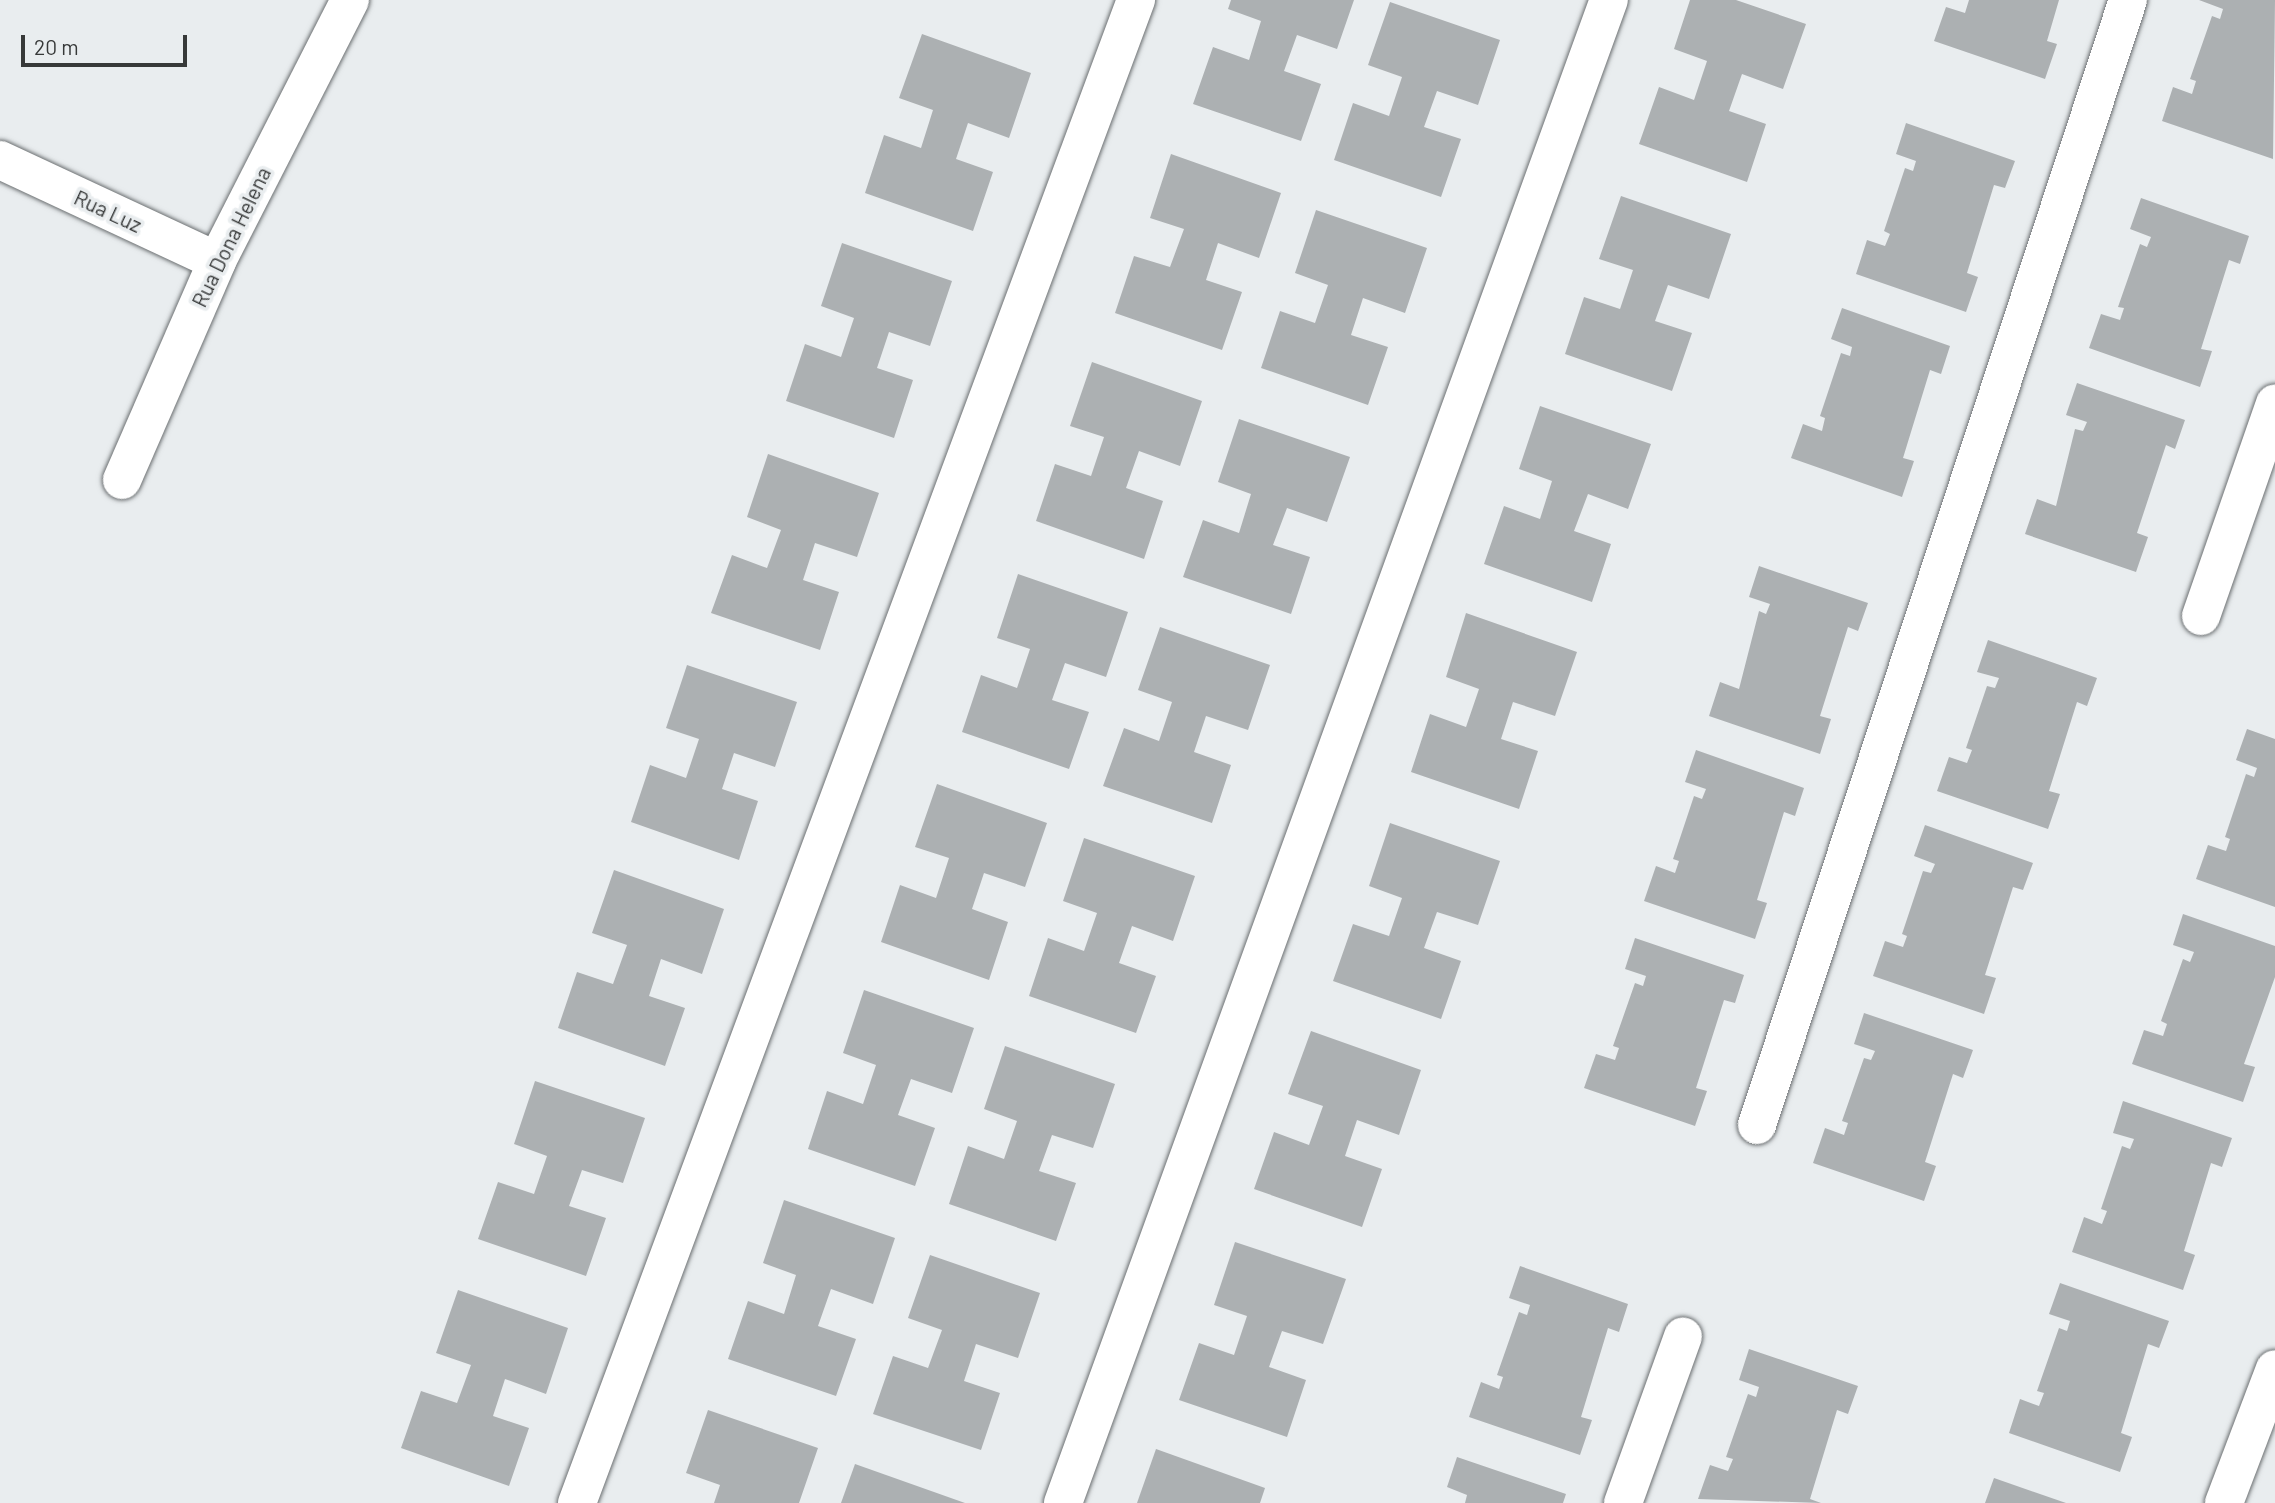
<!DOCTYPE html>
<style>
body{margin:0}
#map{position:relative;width:2275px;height:1503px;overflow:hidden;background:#e9edef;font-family:Barlow,sans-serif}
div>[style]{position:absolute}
.building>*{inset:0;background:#acb0b2}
.roads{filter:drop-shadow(0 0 2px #6b6f71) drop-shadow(0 0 2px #6b6f71)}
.minor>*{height:38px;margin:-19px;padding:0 19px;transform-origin:19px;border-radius:19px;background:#fff}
span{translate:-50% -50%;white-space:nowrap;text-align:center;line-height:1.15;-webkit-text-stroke:7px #e9edef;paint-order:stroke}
.street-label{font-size:21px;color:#373939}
.scale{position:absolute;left:21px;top:35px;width:166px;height:32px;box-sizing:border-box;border:4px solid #373939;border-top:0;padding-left:9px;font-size:21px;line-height:24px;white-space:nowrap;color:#373939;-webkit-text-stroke:5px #e9edef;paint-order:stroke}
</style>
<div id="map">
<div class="building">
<i style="clip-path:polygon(1231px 0,1354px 0,1337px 49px,1297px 35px,1284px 71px,1321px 84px,1301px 141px,1193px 104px,1213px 47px,1249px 60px,1261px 21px,1228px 9px)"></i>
<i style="clip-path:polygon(1690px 0,1736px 0,1806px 24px,1783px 89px,1742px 74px,1729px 111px,1766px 124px,1747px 182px,1639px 144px,1659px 87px,1694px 100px,1707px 61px,1674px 49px)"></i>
<i style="clip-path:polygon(1969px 0,2059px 0,2047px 41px,2057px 44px,2045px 79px,1934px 41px,1946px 7px,1965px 13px)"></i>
<i style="clip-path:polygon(2199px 0,2275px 0,2273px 159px,2162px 121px,2173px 87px,2192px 94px,2196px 81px,2190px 79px,2212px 16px,2220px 19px,2223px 9px)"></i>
<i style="clip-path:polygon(1390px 2px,1500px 40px,1478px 105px,1437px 91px,1424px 127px,1461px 139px,1441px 197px,1334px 160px,1353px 103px,1389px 116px,1402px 77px,1368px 65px)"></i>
<i style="clip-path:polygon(922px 34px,1031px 73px,1009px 138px,968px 123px,956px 159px,993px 172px,973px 231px,865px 193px,884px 135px,921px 148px,933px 110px,899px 98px)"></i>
<i style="clip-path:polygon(1906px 123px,2015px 161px,2005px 188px,1994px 185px,1967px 273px,1978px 277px,1966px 312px,1856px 274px,1867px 240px,1885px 246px,1890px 234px,1884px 231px,1905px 168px,1913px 171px,1916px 161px,1896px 154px)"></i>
<i style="clip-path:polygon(1171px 154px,1281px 193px,1259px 258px,1218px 243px,1206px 280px,1242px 292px,1222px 350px,1115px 313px,1134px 256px,1170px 267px,1184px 229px,1150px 218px)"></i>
<i style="clip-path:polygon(1621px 196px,1731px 234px,1709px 299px,1668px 285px,1655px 321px,1692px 333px,1672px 391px,1565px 354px,1584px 297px,1620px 309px,1633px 270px,1599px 259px)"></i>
<i style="clip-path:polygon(2141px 198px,2249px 236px,2240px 264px,2229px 260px,2201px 349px,2212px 351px,2200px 387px,2089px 348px,2101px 314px,2120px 320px,2124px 308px,2118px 307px,2140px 244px,2147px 247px,2151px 237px,2130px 229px)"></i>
<i style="clip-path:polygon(1316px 210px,1427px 248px,1405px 313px,1363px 298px,1351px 335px,1388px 347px,1368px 405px,1261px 368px,1280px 311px,1315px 323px,1328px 285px,1295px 273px)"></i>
<i style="clip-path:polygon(842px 243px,952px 281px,930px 346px,889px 332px,877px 368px,913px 380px,894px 438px,786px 401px,805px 344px,841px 357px,854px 318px,821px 306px)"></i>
<i style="clip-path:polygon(1842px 308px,1950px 346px,1941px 374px,1930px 370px,1903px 458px,1914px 461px,1902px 497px,1791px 458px,1803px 424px,1822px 431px,1825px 418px,1820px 416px,1841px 353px,1850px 356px,1852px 347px,1831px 339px)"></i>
<i style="clip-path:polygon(1092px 362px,1202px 401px,1180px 466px,1139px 451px,1126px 488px,1163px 501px,1144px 559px,1036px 521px,1055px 464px,1091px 476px,1104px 437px,1070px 426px)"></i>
<i style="clip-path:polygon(2077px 383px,2185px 420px,2175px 449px,2166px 445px,2137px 533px,2148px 537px,2136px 572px,2025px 534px,2037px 499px,2056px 506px,2075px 429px,2083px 431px,2087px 422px,2066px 415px)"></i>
<i style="clip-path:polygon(1540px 406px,1651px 444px,1628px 509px,1588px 494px,1574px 531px,1611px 544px,1592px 602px,1484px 564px,1504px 506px,1540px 519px,1552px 481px,1519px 469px)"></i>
<i style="clip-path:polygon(1239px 419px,1350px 457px,1327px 522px,1287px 508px,1273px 545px,1310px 557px,1291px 614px,1183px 577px,1203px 520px,1239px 533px,1251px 494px,1218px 482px)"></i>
<i style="clip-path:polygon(768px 454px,879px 493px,857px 557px,815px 543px,803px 580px,839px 592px,820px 650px,711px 613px,732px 555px,767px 568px,781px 530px,747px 517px)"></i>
<i style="clip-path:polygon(1759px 566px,1868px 603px,1858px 631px,1848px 627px,1820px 716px,1831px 719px,1820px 754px,1709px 716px,1720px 682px,1739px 689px,1759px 611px,1766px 614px,1770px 604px,1749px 597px)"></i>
<i style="clip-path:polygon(1018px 574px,1128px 612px,1106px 677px,1065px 663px,1052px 700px,1089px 712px,1069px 769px,962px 732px,981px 675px,1017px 688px,1030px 649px,997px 638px)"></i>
<i style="clip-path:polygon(1466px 613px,1577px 652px,1555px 716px,1513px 702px,1501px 739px,1538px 751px,1519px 809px,1411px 772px,1430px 714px,1466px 727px,1479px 689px,1446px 677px)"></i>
<i style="clip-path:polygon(1160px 627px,1270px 665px,1248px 730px,1206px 716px,1194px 752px,1231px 765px,1212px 823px,1103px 786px,1124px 728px,1159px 741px,1172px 702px,1138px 690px)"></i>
<i style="clip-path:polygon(1988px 640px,2097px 678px,2087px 706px,2077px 702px,2049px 791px,2060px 794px,2048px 829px,1937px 791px,1949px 757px,1967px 763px,1972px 750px,1966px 748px,1987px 686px,1995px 688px,1999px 678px,1977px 672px)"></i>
<i style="clip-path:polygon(687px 665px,797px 702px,775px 767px,734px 753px,722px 789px,758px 801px,739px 860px,631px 822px,650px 765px,686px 778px,699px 739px,666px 728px)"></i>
<i style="clip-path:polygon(2247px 729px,2275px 739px,2275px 907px,2196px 879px,2208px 845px,2226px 851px,2230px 839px,2225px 837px,2246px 774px,2254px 777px,2257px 768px,2236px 760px)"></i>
<i style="clip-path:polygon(1696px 750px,1804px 788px,1795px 816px,1784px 812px,1757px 900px,1767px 903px,1755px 939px,1644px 901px,1656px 866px,1675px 873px,1679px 861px,1673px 859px,1694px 796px,1702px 799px,1706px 789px,1685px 782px)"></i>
<i style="clip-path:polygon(937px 784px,1047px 823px,1025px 887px,984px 873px,972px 909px,1008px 922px,989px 980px,881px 942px,900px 885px,936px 898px,949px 858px,915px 847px)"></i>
<i style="clip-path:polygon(1390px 823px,1500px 861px,1478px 925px,1437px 912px,1424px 948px,1461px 961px,1441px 1019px,1333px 981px,1353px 924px,1389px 936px,1402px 898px,1369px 886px)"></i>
<i style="clip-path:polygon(1925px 825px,2033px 863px,2023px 890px,2013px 887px,1985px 975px,1996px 978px,1984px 1014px,1873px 976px,1885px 941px,1903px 947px,1907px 936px,1902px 934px,1923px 871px,1931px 873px,1935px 864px,1914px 856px)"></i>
<i style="clip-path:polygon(1084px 838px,1195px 876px,1173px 941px,1132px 926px,1119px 963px,1156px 976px,1136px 1033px,1029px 996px,1048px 938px,1084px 951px,1097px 913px,1063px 901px)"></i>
<i style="clip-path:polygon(614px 870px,724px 909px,702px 974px,661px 959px,649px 996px,685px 1008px,665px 1066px,558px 1028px,577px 972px,613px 984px,627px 945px,592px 933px)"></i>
<i style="clip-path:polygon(2183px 914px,2275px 946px,2275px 977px,2244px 1064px,2255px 1067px,2243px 1102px,2132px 1064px,2144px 1030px,2163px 1036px,2167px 1024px,2161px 1021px,2183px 959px,2190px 962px,2194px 952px,2173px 945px)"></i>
<i style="clip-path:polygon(1635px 938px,1744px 975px,1735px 1003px,1724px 1000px,1696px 1088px,1707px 1091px,1695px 1126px,1584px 1088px,1596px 1054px,1615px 1060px,1619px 1048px,1613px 1046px,1635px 983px,1643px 986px,1646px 976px,1625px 969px)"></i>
<i style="clip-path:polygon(864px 990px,974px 1028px,952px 1093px,911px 1079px,898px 1115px,935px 1128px,915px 1186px,808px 1149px,827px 1091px,863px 1104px,876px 1065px,843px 1053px)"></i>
<i style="clip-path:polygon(1864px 1013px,1973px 1050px,1963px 1078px,1953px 1074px,1925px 1162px,1936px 1166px,1924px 1201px,1813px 1163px,1825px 1128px,1844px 1135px,1848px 1123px,1842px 1121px,1864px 1058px,1871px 1060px,1875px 1051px,1854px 1044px)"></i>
<i style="clip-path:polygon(1311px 1031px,1421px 1070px,1399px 1135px,1357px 1120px,1345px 1156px,1382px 1169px,1362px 1227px,1254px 1189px,1274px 1132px,1309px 1145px,1323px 1106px,1288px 1094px)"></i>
<i style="clip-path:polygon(1005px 1046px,1115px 1084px,1093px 1148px,1052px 1135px,1039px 1171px,1076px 1183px,1056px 1241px,949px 1204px,968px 1146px,1004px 1159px,1017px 1121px,984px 1109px)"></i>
<i style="clip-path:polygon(535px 1081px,645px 1118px,623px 1183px,582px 1170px,569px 1206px,606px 1218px,586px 1276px,478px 1239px,498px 1182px,534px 1194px,547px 1156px,514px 1144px)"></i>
<i style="clip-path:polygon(2123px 1101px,2232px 1138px,2222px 1167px,2211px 1163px,2184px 1251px,2195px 1255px,2183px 1290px,2072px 1252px,2084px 1217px,2102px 1224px,2107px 1211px,2101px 1209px,2122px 1146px,2130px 1149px,2134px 1139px,2113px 1133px)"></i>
<i style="clip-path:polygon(784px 1200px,895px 1238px,873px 1304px,831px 1289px,818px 1326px,856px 1339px,836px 1396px,728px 1359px,748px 1301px,784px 1314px,796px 1275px,763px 1263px)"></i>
<i style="clip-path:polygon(1235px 1242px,1346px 1279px,1323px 1344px,1282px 1331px,1269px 1367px,1306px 1380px,1287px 1437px,1179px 1400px,1199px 1343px,1234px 1355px,1247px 1316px,1214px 1305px)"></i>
<i style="clip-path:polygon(930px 1255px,1040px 1293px,1018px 1358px,976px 1344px,964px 1381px,1000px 1393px,981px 1450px,873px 1414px,893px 1356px,928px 1368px,942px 1330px,908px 1318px)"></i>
<i style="clip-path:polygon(1520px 1266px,1628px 1304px,1619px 1332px,1608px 1328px,1581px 1417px,1592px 1420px,1580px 1455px,1469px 1417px,1481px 1382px,1499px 1389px,1503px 1377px,1497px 1375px,1519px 1312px,1527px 1315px,1530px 1305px,1509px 1298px)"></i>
<i style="clip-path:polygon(2060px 1283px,2169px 1321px,2159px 1348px,2148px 1344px,2121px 1433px,2132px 1437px,2120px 1472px,2009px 1433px,2020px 1399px,2039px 1406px,2044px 1393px,2037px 1391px,2059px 1328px,2067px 1331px,2070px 1321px,2049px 1314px)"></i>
<i style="clip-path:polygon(458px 1290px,568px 1328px,546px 1394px,505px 1379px,493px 1416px,529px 1428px,509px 1486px,401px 1448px,421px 1391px,457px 1403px,471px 1365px,436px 1353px)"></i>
<i style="clip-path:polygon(1749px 1349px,1858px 1386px,1848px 1414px,1837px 1410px,1810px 1499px,1821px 1503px,1698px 1499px,1710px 1465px,1728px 1471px,1733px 1459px,1726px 1457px,1748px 1394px,1756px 1397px,1759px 1387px,1739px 1380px)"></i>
<i style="clip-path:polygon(708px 1410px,818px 1448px,799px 1503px,714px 1503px,720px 1485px,686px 1473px)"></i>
<i style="clip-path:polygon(1156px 1449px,1265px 1488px,1260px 1503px,1137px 1503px)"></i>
<i style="clip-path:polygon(1457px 1457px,1566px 1494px,1563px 1503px,1465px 1503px,1467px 1495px,1447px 1487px)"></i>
<i style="clip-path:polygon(855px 1464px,965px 1503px,841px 1503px)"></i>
<i style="clip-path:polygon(1994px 1478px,2066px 1503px,1985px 1503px)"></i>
</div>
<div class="roads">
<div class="minor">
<i style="left:0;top:160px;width:239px;rotate:25deg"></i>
<i style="left:122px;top:480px;width:239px;rotate:-66.5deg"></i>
<i style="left:217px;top:261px;width:293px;rotate:-63deg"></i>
<i style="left:2201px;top:616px;width:225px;rotate:-70.8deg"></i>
<i style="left:1757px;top:1125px;width:1185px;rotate:-71.75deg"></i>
<i style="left:577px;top:1503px;width:1604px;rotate:-69.6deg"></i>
<i style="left:1063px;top:1503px;width:1599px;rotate:-70.04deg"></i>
<i style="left:1623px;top:1503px;width:177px;rotate:-70.2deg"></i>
<i style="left:2224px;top:1503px;width:143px;rotate:-69.2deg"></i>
</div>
</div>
<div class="street-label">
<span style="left:108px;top:211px;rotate:25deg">Rua Luz</span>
<span style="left:231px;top:237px;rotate:-64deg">Rua Dona Helena</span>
</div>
<div class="scale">20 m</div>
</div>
